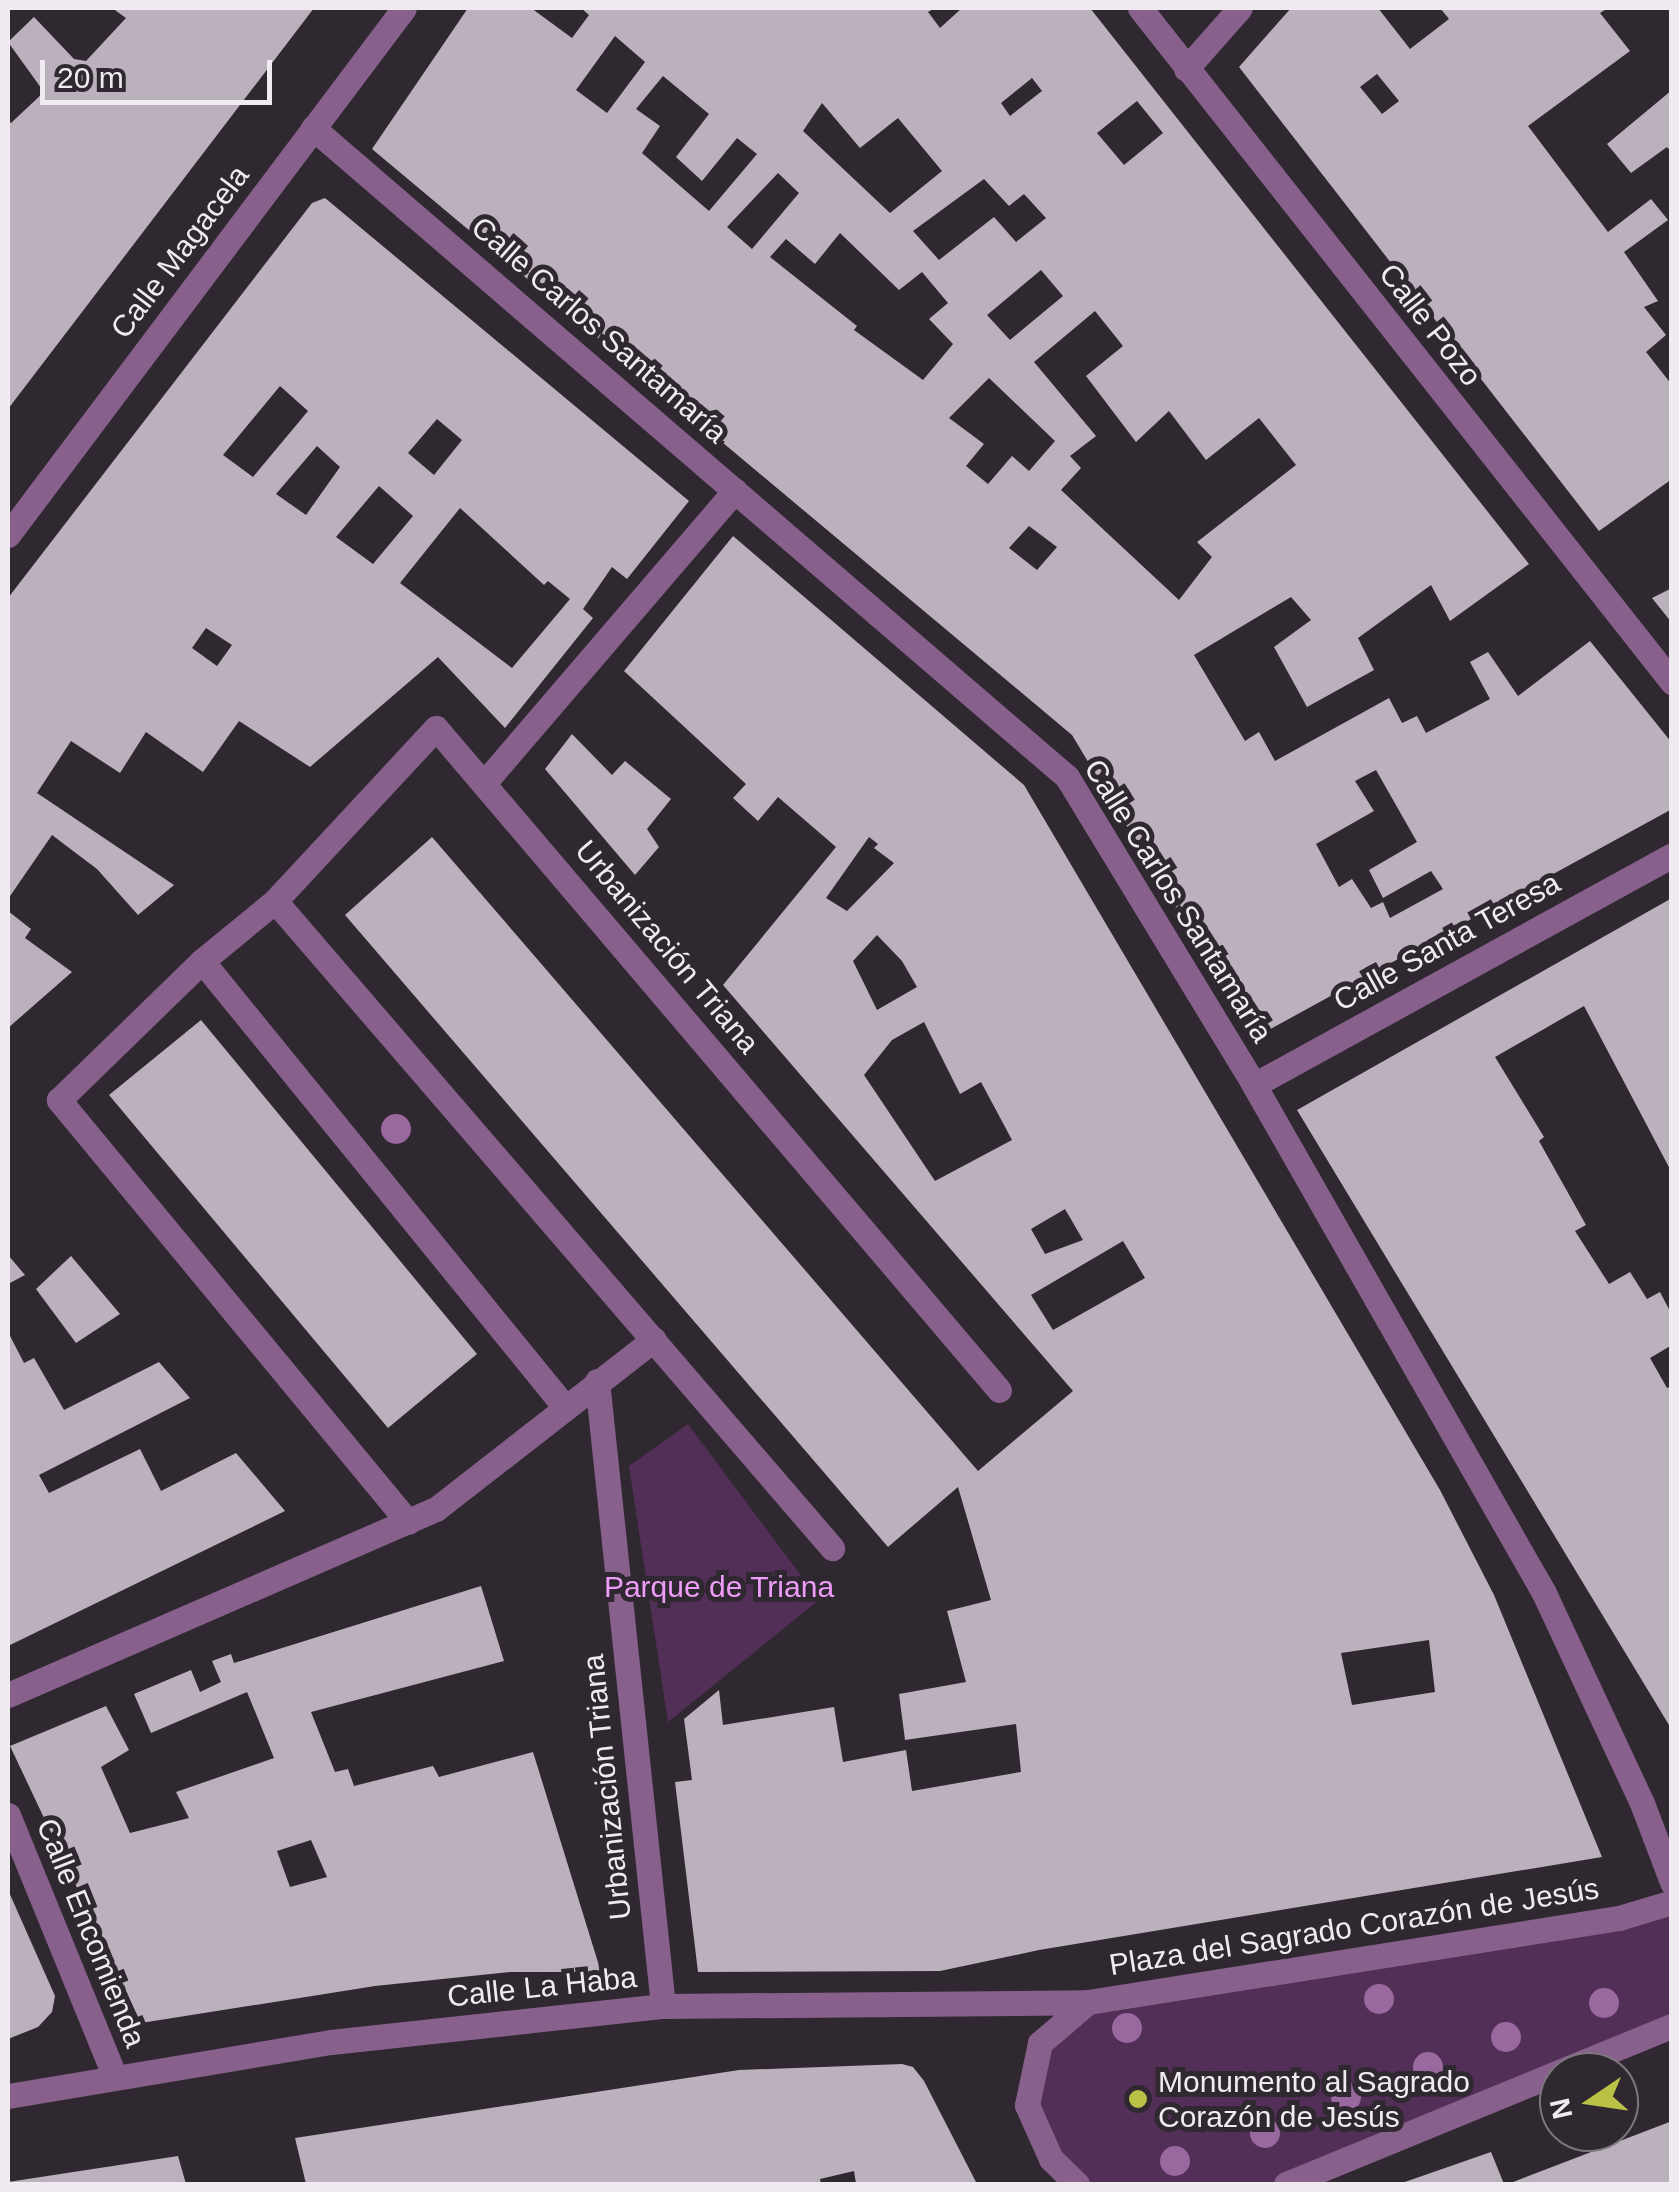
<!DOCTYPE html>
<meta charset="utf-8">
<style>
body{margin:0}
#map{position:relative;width:1679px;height:2192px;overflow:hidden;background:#302831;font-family:Helvetica,sans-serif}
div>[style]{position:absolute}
.green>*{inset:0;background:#522f56}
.building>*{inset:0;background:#bbb1bc}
.minor>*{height:25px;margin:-12.5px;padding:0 12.5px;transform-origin:12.5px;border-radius:12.5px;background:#87618c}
.trees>*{width:30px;height:30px;margin:-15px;border-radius:50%;background:#98689e}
.dots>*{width:28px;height:28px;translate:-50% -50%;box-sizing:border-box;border:5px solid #302831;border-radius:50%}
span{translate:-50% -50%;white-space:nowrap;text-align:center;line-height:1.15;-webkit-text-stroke:10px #302831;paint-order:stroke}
.street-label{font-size:30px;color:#f0ebf1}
.park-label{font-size:30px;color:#ed9df7}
.poi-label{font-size:30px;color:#f0ebf1}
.left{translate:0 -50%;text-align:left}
.frame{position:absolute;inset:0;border:10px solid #f0ebf1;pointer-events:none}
.north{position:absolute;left:1539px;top:2052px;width:100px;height:100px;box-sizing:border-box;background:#302831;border:2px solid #7d767e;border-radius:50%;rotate:257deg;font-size:28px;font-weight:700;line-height:40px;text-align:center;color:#f0ebf1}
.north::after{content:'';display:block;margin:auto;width:35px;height:45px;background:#b9c146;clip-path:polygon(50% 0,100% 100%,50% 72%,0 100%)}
.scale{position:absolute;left:40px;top:60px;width:232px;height:45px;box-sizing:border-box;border:5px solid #f0ebf1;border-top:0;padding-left:12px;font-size:30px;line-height:35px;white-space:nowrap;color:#f0ebf1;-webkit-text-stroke:8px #302831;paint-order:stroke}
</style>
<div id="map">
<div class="green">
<i style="clip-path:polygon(688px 1424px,819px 1600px,668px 1722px,629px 1466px)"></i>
<i style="clip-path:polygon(1671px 1902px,1671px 2026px,1286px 2184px,1077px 2184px,1027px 2105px,1040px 2043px,1088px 2002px)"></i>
</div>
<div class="building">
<i style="clip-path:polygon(112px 8px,314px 8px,8px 409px,8px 120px,11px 123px,44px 92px,8px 42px,34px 17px,74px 59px,86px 61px,126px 18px)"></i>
<i style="clip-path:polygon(evenodd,468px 8px,531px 8px,572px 38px,589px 15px,581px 8px,935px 8px,928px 12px,940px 28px,962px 8px,1090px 8px,1529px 564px,1450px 621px,1431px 585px,1358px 638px,1374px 670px,1307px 707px,1274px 647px,1311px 620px,1291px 597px,1194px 655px,1245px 741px,1259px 732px,1275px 761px,1389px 698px,1402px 723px,1417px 716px,1426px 733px,1490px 699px,1470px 662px,1488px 652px,1518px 696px,1590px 641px,1672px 743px,1672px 809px,1254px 1038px,1072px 735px,372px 149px,468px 8px,615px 36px,645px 62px,607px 113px,576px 90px,615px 36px,468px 8px,663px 76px,709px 114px,676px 157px,702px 181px,737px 138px,757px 154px,709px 211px,642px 153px,660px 126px,636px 109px,663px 76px,468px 8px,1032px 78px,1042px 91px,1010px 116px,1001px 103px,1032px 78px,468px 8px,1137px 101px,1163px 133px,1124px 165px,1097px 133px,1137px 101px,468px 8px,822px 103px,860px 148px,898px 118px,942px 171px,890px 213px,803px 131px,822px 103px,468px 8px,778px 173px,799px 193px,752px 249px,727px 227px,778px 173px,468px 8px,984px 179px,1009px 206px,1024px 194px,1046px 218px,1016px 242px,994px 217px,939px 260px,913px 231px,984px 179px,468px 8px,840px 233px,899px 290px,922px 272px,948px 303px,929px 319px,953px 344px,923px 380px,854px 330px,857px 326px,770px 257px,786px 239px,815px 264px,840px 233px,468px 8px,1041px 270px,1063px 296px,1010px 340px,987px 315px,1041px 270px,468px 8px,1095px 311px,1123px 346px,1086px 376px,1136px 442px,1169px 411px,1206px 460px,1259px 418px,1296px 465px,1197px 542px,1212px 557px,1179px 600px,1061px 490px,1081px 468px,1070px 456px,1096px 436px,1034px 362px,1095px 311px,468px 8px,989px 378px,1055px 441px,1029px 471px,1012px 456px,988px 484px,966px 466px,984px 444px,949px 418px,989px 378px,468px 8px,1029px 526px,1057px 547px,1037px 570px,1009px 548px,1029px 526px,468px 8px,1376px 770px,1417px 842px,1369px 870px,1383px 898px,1431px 871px,1443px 889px,1390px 918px,1383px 902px,1371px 908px,1352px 879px,1339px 887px,1316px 844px,1374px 811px,1355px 781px,1376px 770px)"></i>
<i style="clip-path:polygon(evenodd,1291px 8px,1378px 8px,1410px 49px,1449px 19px,1440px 8px,1608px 8px,1600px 13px,1630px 51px,1528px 126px,1608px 232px,1651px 199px,1668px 220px,1624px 252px,1658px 301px,1644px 307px,1666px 335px,1646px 352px,1672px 385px,1672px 479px,1599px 531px,1239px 67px,1291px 8px,1377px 74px,1399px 101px,1382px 114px,1360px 87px,1377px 74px)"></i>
<i style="clip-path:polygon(1672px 90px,1672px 153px,1667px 147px,1631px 173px,1607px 144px)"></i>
<i style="clip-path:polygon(evenodd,325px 198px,689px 501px,627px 579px,612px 567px,583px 609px,593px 618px,505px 728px,438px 657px,310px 767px,239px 721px,203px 772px,146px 732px,120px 773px,71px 741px,37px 793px,174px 885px,138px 915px,97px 869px,52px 835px,8px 899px,8px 598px,312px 203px,325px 198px,280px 386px,308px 411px,253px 477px,223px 455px,280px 386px,325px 198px,437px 419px,462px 440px,434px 475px,408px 453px,437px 419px,325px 198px,317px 446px,340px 467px,306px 515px,276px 494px,317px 446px,325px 198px,379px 486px,413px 516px,373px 564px,336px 537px,379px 486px,325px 198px,460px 508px,544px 585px,548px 581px,570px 599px,512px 668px,400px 583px,460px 508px,325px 198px,206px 628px,232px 645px,217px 666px,192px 648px,206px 628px)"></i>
<i style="clip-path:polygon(evenodd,733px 536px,1024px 785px,1440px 1490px,1494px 1595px,1602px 1857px,1039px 1950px,940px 1971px,698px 1972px,675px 1782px,692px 1780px,684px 1719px,719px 1690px,723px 1725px,834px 1707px,843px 1762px,906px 1750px,912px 1791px,1021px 1772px,1016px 1724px,905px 1740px,899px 1694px,966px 1682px,947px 1611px,991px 1600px,958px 1487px,888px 1547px,345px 915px,432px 837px,978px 1471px,1073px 1391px,723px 985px,836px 847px,778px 797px,758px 821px,733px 798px,746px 784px,624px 671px,733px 536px,869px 837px,878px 844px,874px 848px,894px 863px,847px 911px,826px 898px,869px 837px,733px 536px,877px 935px,902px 961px,917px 987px,877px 1010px,853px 961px,877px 935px,733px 536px,924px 1022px,960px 1094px,981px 1082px,1012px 1140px,935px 1181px,864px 1075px,892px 1040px,924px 1022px,733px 536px,1065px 1209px,1083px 1240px,1045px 1254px,1031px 1229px,1065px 1209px,733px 536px,1123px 1241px,1145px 1278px,1053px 1330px,1031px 1295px,1123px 1241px,733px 536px,1429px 1640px,1435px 1692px,1352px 1705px,1341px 1653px,1429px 1640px)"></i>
<i style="clip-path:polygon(1672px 588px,1672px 623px,1652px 598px)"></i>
<i style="clip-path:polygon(572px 734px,612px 775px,625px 761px,671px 799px,647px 829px,659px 847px,635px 875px,545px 769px)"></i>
<i style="clip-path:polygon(1672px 898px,1672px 1173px,1584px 1006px,1495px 1057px,1544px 1137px,1539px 1141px,1586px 1225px,1575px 1231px,1609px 1284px,1630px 1272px,1647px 1299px,1660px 1292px,1672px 1315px,1672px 1345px,1650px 1358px,1667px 1388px,1672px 1386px,1672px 1730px,1297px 1110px)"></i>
<i style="clip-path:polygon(8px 911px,31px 929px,25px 938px,72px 972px,8px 1028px)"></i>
<i style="clip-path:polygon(201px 1020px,477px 1354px,388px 1428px,109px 1095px)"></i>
<i style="clip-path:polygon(8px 1255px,25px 1275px,8px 1284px)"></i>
<i style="clip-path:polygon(71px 1256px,120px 1314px,76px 1343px,36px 1289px)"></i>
<i style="clip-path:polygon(8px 1332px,24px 1363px,34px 1358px,64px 1410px,159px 1362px,190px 1398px,39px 1475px,49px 1493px,140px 1449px,161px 1491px,236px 1453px,285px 1511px,8px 1646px)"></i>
<i style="clip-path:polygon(evenodd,481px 1586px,504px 1661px,311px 1712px,335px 1772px,348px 1769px,354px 1786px,433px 1766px,439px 1777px,533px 1752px,601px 1972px,510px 1972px,375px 1986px,141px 2023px,10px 1746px,106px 1706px,129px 1750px,101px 1767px,130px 1833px,189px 1818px,176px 1792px,274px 1758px,247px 1692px,151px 1733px,134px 1694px,191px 1670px,200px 1692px,221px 1682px,212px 1661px,231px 1654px,234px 1663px,481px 1586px,311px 1840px,327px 1877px,290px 1887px,277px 1851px,311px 1840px)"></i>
<i style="clip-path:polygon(8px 1890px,55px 1996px,52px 2012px,38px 2027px,8px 2039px)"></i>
<i style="clip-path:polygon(902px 2064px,913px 2067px,924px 2081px,977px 2184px,856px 2184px,854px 2171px,820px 2179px,821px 2184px,306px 2184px,295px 2138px,739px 2070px)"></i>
<i style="clip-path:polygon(1672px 2121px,1672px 2184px,1508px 2184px)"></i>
<i style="clip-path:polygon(1491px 2152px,1504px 2184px,1399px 2184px)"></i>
<i style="clip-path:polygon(178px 2156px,186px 2184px,8px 2184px,8px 2182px)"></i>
</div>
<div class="minor">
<i style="left:1140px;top:8px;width:859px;rotate:51.72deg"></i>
<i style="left:1186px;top:69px;width:81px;rotate:-48.5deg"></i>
<i style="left:313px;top:128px;width:995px;rotate:40.72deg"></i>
<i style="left:1067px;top:777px;width:360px;rotate:58.7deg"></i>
<i style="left:1254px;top:1085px;width:585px;rotate:60.28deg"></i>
<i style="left:1544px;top:1593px;width:232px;rotate:65deg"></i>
<i style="left:1642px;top:1803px;width:85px;rotate:69.2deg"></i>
<i style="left:8px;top:535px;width:659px;rotate:-53.08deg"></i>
<i style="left:485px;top:782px;width:384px;rotate:-49.4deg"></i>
<i style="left:275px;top:901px;width:854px;rotate:49.27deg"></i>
<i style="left:202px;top:961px;width:574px;rotate:50.87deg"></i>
<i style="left:1254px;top:1085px;width:477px;rotate:-28.8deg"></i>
<i style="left:597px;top:1381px;width:628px;rotate:83.97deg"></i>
<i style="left:408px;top:1522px;width:548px;rotate:-129.59deg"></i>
<i style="left:59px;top:1100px;width:199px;rotate:-44.2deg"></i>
<i style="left:202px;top:961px;width:94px;rotate:-39.4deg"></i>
<i style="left:275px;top:901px;width:236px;rotate:-47.1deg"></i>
<i style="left:436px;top:728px;width:869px;rotate:49.62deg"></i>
<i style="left:8px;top:1695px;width:467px;rotate:-23.5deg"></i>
<i style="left:436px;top:1509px;width:276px;rotate:-37.9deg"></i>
<i style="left:8px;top:1815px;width:281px;rotate:67.8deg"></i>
<i style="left:8px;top:2096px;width:327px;rotate:-9.5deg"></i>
<i style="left:331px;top:2042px;width:334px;rotate:-6.2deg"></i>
<i style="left:663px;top:2006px;width:425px;rotate:-0.5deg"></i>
<i style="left:1077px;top:2184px;width:36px;rotate:-136deg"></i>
<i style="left:1051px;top:2159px;width:59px;rotate:-114deg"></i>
<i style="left:1027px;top:2105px;width:63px;rotate:-78.2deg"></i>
<i style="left:1040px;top:2043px;width:63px;rotate:-40.5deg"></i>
<i style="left:1088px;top:2002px;width:538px;rotate:-8.99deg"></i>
<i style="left:1619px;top:1918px;width:55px;rotate:-16.8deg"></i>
<i style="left:1286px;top:2184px;width:417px;rotate:-22.3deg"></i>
</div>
<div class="trees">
<i style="left:396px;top:1129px"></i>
<i style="left:1379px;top:1999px"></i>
<i style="left:1604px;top:2003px"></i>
<i style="left:1127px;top:2028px"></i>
<i style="left:1506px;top:2037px"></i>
<i style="left:1428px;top:2067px"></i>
<i style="left:1346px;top:2097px"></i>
<i style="left:1265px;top:2133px"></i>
<i style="left:1175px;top:2161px"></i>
</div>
<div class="dots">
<i style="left:1138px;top:2099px;background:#b9c146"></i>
</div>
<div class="street-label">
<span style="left:180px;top:252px;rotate:-53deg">Calle Magacela</span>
<span style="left:1430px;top:325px;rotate:52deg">Calle Pozo</span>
<span style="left:599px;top:330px;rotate:41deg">Calle Carlos Santamaría</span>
<span style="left:1178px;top:901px;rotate:58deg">Calle Carlos Santamaría</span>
<span style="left:1447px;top:942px;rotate:-29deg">Calle Santa Teresa</span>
<span style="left:667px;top:947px;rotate:50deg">Urbanización Triana</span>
<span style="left:607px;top:1787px;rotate:-96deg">Urbanización Triana</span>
<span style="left:1354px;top:1927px;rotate:-9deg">Plaza del Sagrado Corazón de Jesús</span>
<span style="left:91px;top:1933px;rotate:68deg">Calle Encomienda</span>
<span style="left:542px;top:1987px;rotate:-6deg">Calle La Haba</span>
</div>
<div class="park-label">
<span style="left:719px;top:1587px">Parque de Triana</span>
</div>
<div class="poi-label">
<span class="left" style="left:1158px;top:2099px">Monumento al Sagrado<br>Corazón de Jesús</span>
</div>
<div class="frame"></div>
<div class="north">N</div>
<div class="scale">20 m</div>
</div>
